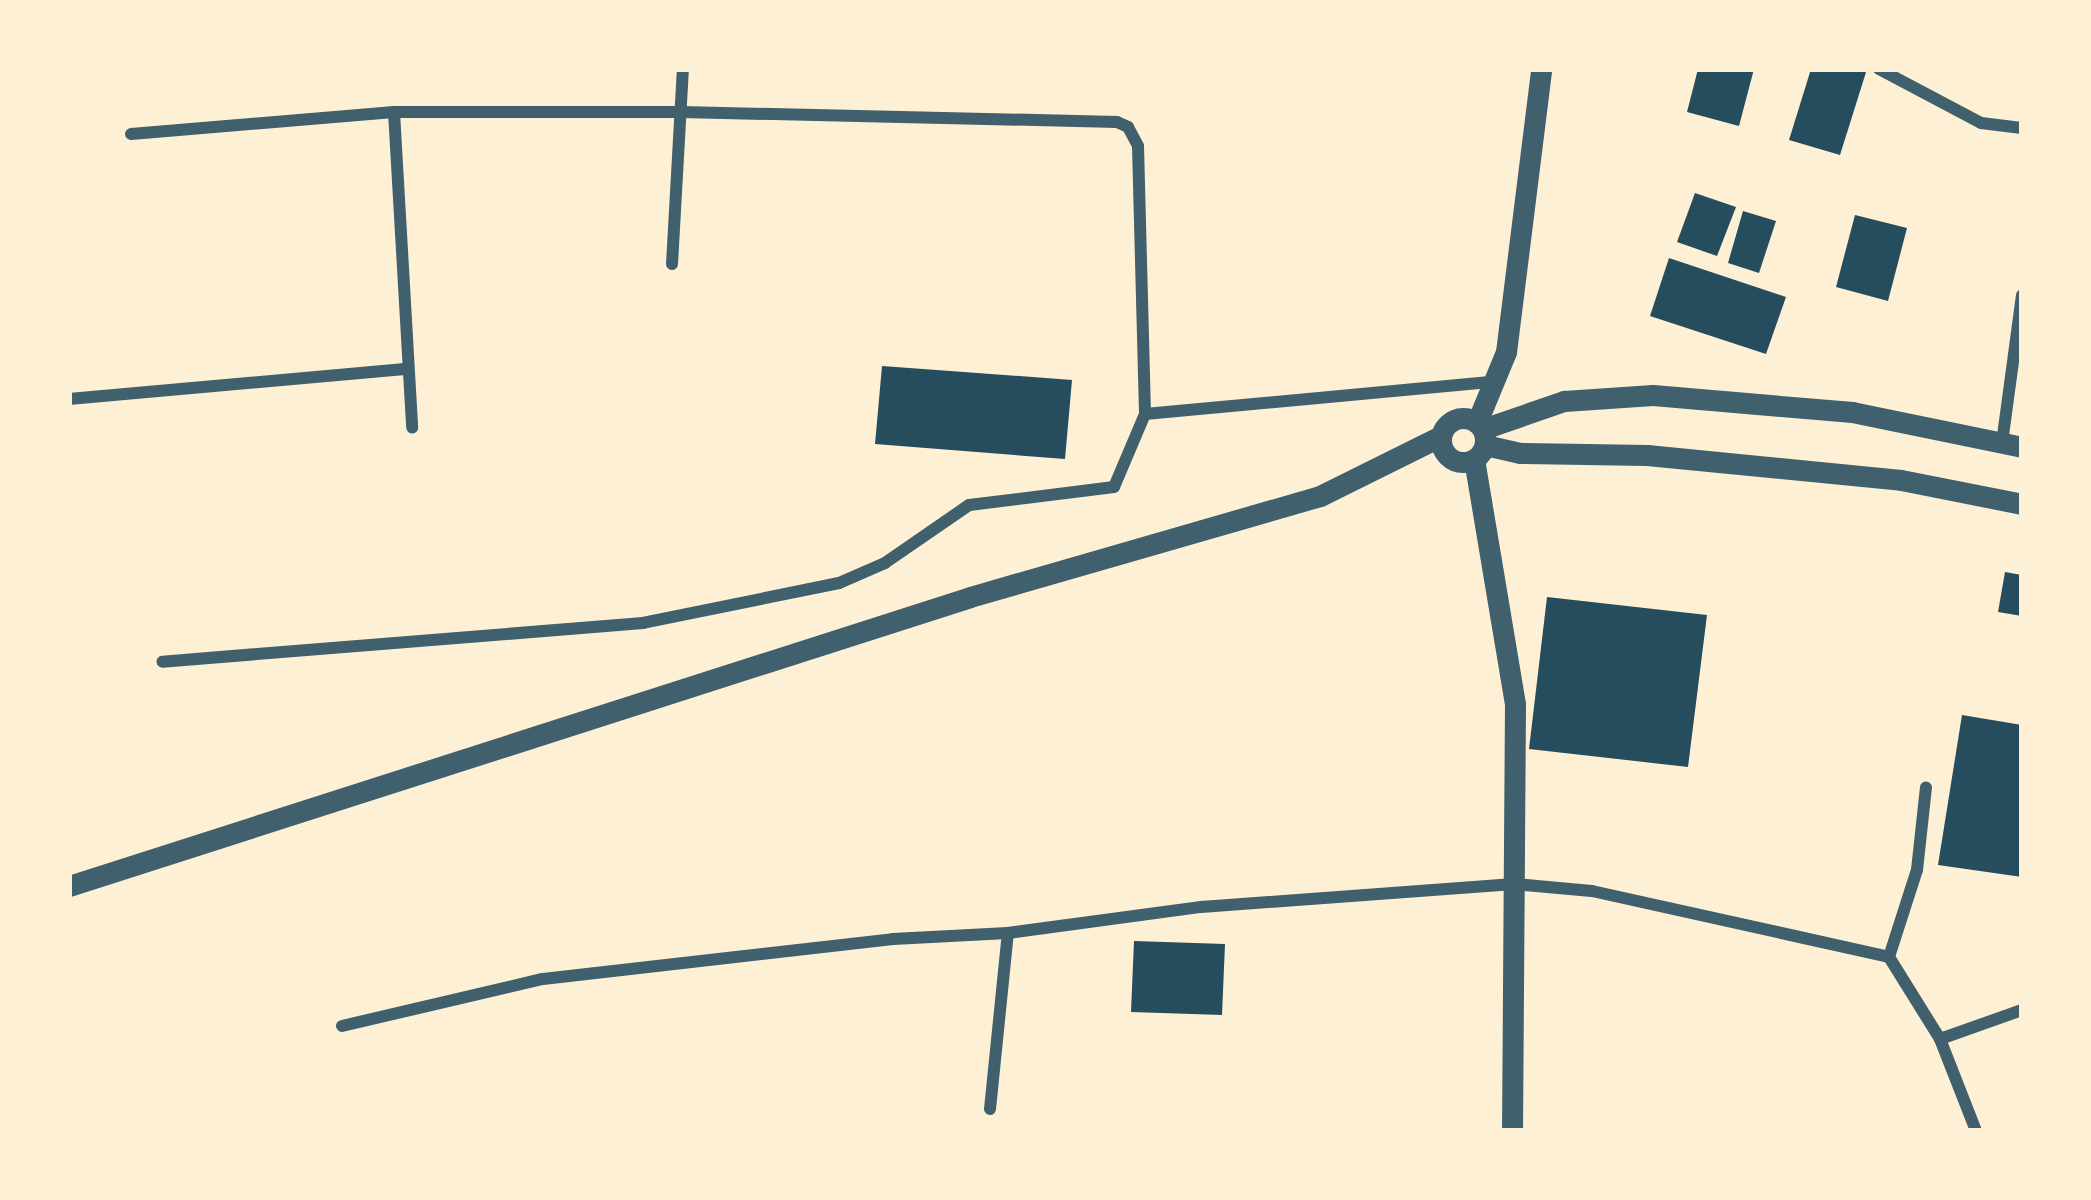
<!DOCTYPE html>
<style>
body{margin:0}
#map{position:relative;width:2091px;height:1200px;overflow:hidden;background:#fdf0d5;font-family:"DejaVu Sans",sans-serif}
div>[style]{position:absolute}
.building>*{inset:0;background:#264d5e}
.minor>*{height:12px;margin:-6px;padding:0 6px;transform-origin:6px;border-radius:6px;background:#3f606c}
.tertiary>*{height:21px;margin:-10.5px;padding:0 10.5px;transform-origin:10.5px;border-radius:10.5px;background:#3f606c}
.tertiary>.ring{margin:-10.5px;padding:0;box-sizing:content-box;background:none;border:21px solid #3f606c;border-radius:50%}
span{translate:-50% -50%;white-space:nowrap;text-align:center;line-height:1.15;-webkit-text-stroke:10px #fdf0d5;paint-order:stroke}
.frame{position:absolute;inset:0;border:72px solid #fdf0d5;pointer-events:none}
</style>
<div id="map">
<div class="building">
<i style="clip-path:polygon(1698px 69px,1754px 69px,1739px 126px,1687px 112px)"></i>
<i style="clip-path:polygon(1811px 69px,1867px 69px,1840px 155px,1789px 140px)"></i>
<i style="clip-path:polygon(1695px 193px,1736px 207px,1717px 256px,1677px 242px)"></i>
<i style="clip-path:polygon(1743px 211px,1776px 221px,1759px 273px,1728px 263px)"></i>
<i style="clip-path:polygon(1855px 215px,1907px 228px,1888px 301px,1836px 287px)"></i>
<i style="clip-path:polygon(1669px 258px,1786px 297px,1766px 354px,1650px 316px)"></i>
<i style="clip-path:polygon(882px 366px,1072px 380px,1065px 459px,875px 444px)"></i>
<i style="clip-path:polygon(2005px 572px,2022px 575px,2022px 616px,1998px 612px)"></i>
<i style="clip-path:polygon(1547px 597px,1707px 615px,1688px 767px,1529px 749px)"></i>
<i style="clip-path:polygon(1962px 715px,2022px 725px,2022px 877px,1938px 865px)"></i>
<i style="clip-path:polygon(1134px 941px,1225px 944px,1222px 1015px,1131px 1012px)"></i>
</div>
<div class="minor">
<i style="left:1879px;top:69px;width:115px;rotate:27.9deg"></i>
<i style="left:1981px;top:123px;width:41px;rotate:7deg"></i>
<i style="left:394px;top:112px;width:316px;rotate:86.7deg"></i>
<i style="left:131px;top:134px;width:264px;rotate:-4.8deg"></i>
<i style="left:394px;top:112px;width:287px"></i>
<i style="left:681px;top:112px;width:436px;rotate:1.3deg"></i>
<i style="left:1117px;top:122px;width:12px;rotate:24deg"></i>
<i style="left:1128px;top:127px;width:21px;rotate:62deg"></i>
<i style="left:1138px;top:146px;width:268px;rotate:88.5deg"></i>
<i style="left:1145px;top:414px;width:79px;rotate:113deg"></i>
<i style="left:1114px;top:487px;width:146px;rotate:172.9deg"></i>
<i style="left:969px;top:505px;width:102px;rotate:145.4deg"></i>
<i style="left:885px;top:563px;width:50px;rotate:156.5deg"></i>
<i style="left:839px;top:583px;width:200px;rotate:168.5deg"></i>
<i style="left:643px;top:623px;width:482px;rotate:175.4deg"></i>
<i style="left:672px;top:264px;width:195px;rotate:-86.8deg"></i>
<i style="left:69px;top:399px;width:340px;rotate:-5.1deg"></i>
<i style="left:1145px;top:414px;width:349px;rotate:-5.3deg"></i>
<i style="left:2002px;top:443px;width:149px;rotate:-82.3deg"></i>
<i style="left:1889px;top:957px;width:97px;rotate:58.1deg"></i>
<i style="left:1940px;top:1039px;width:99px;rotate:68.6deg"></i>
<i style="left:342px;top:1026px;width:206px;rotate:-13.2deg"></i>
<i style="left:543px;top:979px;width:352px;rotate:-6.5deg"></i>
<i style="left:893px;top:939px;width:115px;rotate:-3deg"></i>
<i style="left:1008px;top:933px;width:195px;rotate:-7.7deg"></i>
<i style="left:1201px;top:907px;width:314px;rotate:-4.2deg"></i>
<i style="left:1514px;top:884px;width:78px;rotate:5.1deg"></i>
<i style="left:1592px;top:891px;width:304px;rotate:12.5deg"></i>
<i style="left:1889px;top:957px;width:91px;rotate:-72.2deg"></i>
<i style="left:1917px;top:870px;width:83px;rotate:-83.8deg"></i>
<i style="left:1940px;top:1039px;width:87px;rotate:-19.5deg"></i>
<i style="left:990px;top:1109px;width:177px;rotate:-84.2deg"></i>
</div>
<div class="tertiary">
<i class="ring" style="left:1441px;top:418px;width:23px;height:23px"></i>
<i style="left:1477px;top:422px;width:76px;rotate:-67.5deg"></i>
<i style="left:1506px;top:352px;width:285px;rotate:-82.9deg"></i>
<i style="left:1483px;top:429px;width:86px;rotate:-19.1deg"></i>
<i style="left:1564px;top:401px;width:89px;rotate:-3.9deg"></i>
<i style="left:1653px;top:395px;width:200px;rotate:4.9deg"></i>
<i style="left:1852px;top:412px;width:174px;rotate:11.6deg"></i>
<i style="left:1485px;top:445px;width:36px;rotate:13deg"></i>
<i style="left:1520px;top:453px;width:127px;rotate:0.9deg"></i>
<i style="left:1647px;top:455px;width:255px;rotate:5.6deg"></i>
<i style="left:1901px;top:480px;width:123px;rotate:11.2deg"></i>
<i style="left:1474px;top:459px;width:248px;rotate:80.5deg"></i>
<i style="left:1515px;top:704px;width:427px;rotate:90.4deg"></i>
<i style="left:69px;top:886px;width:946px;rotate:-17.78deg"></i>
<i style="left:970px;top:597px;width:364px;rotate:-16.1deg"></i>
<i style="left:1320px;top:496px;width:135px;rotate:-26.4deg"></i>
</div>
<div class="frame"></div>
</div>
